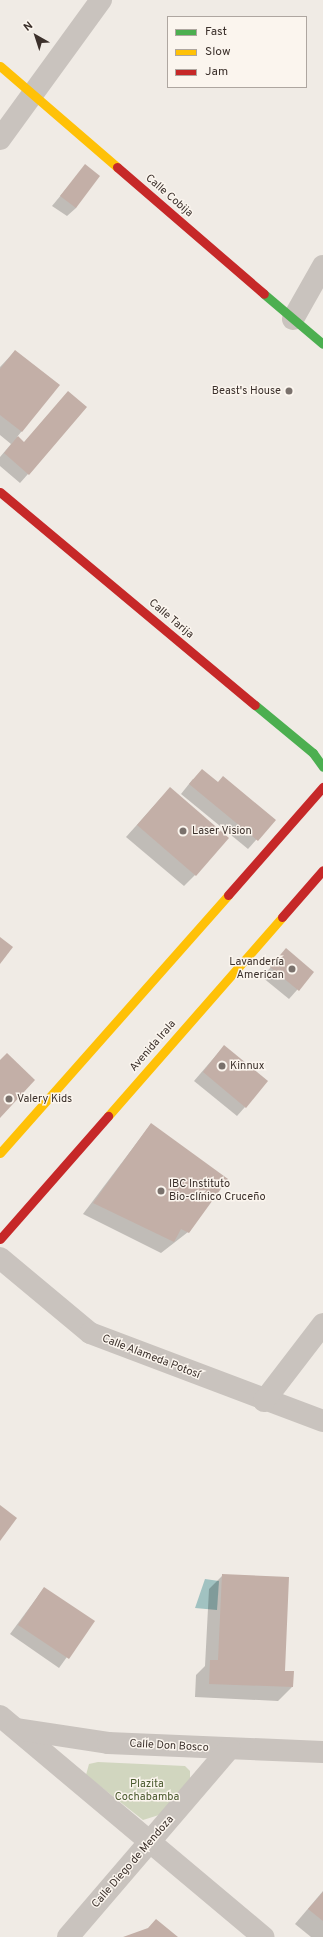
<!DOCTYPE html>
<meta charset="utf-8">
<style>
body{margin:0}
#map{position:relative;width:323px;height:1937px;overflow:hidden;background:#f0ebe5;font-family:Overpass,sans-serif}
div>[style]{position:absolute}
.green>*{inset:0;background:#d1d6bf}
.water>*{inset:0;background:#a1c2c1}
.shadow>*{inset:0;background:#0003}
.building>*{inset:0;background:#c3afa7}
.street>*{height:22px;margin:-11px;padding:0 11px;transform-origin:11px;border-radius:11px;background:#c9c3be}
.fast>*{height:9px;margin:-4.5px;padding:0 4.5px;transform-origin:4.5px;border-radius:4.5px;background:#4caf50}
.slow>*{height:9px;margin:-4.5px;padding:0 4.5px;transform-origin:4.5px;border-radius:4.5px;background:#ffc107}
.jam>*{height:9px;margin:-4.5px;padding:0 4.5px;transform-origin:4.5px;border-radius:4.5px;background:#c62828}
.dots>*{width:11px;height:11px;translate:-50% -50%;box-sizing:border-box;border:2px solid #fbf5ee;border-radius:50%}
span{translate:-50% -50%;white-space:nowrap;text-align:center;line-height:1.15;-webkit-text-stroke:3px #fbf5ee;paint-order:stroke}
.street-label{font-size:11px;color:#3b302b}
.poi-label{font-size:11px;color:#3b302b}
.right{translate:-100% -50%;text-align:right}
.left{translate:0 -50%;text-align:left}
.park-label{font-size:11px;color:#4a5a2e}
.legend{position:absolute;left:167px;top:16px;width:140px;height:72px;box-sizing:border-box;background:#fbf5ee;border:1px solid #aea6a0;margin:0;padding:5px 7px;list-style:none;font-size:12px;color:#3b302b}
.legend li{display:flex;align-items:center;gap:8px;height:20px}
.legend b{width:20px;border:1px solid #aea6a0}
.north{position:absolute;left:16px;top:16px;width:40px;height:40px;-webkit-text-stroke:3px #fbf5ee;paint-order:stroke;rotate:321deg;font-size:11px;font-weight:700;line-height:16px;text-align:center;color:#3b302b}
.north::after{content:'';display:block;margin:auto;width:14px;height:18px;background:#3b302b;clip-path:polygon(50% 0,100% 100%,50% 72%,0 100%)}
</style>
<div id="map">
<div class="green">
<i style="clip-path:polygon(98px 1762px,185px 1766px,190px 1771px,190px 1779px,159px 1815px,143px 1820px,86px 1775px,89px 1764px)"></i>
</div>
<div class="water">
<i style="clip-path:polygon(205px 1579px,219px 1581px,217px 1610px,195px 1608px)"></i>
</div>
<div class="shadow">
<i style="clip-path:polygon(85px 166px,76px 208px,67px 216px,52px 206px)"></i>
<i style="clip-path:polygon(15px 351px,59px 385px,17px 437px,24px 443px,68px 392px,28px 474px,20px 483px,0 466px,0 457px,11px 444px,0 435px,0 367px)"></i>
<i style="clip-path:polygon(193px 779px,218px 783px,274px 820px,248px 849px,181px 794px)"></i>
<i style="clip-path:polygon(170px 788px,195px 875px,184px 886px,126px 837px)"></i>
<i style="clip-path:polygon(286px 950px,313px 972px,289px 999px,262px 977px)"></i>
<i style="clip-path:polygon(224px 1046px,245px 1107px,237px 1116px,194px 1081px)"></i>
<i style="clip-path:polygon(151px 1124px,188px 1232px,161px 1253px,83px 1214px)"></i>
<i style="clip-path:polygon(223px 1575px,292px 1687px,278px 1701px,195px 1697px,196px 1675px,205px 1666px,209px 1589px)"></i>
<i style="clip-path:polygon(44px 1588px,93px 1621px,59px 1668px,10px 1634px)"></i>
<i style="clip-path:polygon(323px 1891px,323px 1937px,311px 1937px,295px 1924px)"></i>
</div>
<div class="building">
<i style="clip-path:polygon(85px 164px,100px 176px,76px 208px,60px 196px)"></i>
<i style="clip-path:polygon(15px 350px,60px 385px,22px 432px,0 415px,0 369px)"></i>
<i style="clip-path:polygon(68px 391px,87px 407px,29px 475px,4px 453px,18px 436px,24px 442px)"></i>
<i style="clip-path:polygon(202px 769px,218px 782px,223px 776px,276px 820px,258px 841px,189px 784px)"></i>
<i style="clip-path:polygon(170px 787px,229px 838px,196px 876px,137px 825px)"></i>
<i style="clip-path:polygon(0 937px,13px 947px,0 964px)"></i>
<i style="clip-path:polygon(286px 948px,314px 972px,299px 991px,270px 967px)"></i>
<i style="clip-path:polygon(224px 1045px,268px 1081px,246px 1108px,203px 1072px)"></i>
<i style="clip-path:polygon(7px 1053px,35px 1080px,0 1118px,0 1060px)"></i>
<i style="clip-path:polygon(151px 1123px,228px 1179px,189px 1233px,181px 1229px,174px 1242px,93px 1203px)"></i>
<i style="clip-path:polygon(0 1505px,17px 1518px,0 1541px)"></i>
<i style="clip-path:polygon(222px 1574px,289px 1577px,285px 1671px,294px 1671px,293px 1687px,209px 1684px,210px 1660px,218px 1660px)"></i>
<i style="clip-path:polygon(44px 1587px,95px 1621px,69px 1659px,18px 1625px)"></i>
<i style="clip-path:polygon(323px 1892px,323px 1921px,308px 1909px)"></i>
<i style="clip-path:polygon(156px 1919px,178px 1937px,123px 1937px,148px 1928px)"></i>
</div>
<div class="street">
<i style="left:0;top:139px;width:172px;rotate:-54deg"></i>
<i style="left:293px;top:319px;width:61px;rotate:-60.5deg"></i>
<i style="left:0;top:1258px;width:117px;rotate:39.8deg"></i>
<i style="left:90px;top:1333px;width:249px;rotate:20.7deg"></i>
<i style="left:264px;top:1401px;width:97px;rotate:-52.5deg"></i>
<i style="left:0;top:1716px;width:344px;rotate:40deg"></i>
<i style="left:17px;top:1729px;width:92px;rotate:8.7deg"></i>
<i style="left:108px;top:1743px;width:215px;rotate:2.4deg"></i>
<i style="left:68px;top:1937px;width:248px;rotate:-49.4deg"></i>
</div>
<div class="fast">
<i style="left:264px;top:294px;width:77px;rotate:40.3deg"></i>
<i style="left:255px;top:705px;width:75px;rotate:39.6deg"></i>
<i style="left:313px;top:753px;width:17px;rotate:54deg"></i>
</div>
<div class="slow">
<i style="left:0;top:66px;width:155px;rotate:40.8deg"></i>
<i style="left:108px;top:1116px;width:264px;rotate:-48.8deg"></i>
<i style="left:0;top:1153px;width:344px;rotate:-48.5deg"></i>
</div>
<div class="jam">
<i style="left:117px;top:167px;width:194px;rotate:40.8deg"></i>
<i style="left:0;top:492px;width:332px;rotate:39.9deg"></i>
<i style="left:228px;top:895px;width:144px;rotate:-48.7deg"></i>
<i style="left:282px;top:917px;width:62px;rotate:-48.9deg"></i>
<i style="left:0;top:1239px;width:164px;rotate:-48.7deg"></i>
</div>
<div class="dots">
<i style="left:289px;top:391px;background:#7a716c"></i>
<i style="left:183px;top:831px;background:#7a716c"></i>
<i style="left:292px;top:969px;background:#7a716c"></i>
<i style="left:222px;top:1066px;background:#7a716c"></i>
<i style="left:9px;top:1099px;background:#7a716c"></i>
<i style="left:161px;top:1191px;background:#7a716c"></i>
</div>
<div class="street-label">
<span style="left:169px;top:196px;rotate:41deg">Calle Cobija</span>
<span style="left:171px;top:619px;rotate:40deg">Calle Tarija</span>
<span style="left:153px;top:1046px;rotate:-49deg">Avenida Irala</span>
<span style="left:151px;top:1357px;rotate:21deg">Calle Alameda Potosí</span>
<span style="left:169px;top:1746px;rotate:3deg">Calle Don Bosco</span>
<span style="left:133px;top:1862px;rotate:-49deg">Calle Diego de Mendoza</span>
</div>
<div class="poi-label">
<span class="right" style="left:281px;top:391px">Beast's House</span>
<span class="left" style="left:192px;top:831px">Laser Vision</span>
<span class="right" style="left:284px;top:969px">Lavandería<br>American</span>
<span class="left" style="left:230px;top:1066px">Kinnux</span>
<span class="left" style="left:17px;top:1099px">Valery Kids</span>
<span class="left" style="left:169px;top:1191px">IBC Instituto<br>Bio-clínico Cruceño</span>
</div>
<div class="park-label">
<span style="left:147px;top:1791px">Plazita<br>Cochabamba</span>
</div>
<ul class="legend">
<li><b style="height:5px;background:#4caf50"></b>Fast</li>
<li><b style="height:5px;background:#ffc107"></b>Slow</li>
<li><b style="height:5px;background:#c62828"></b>Jam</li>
</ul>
<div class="north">N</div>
</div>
